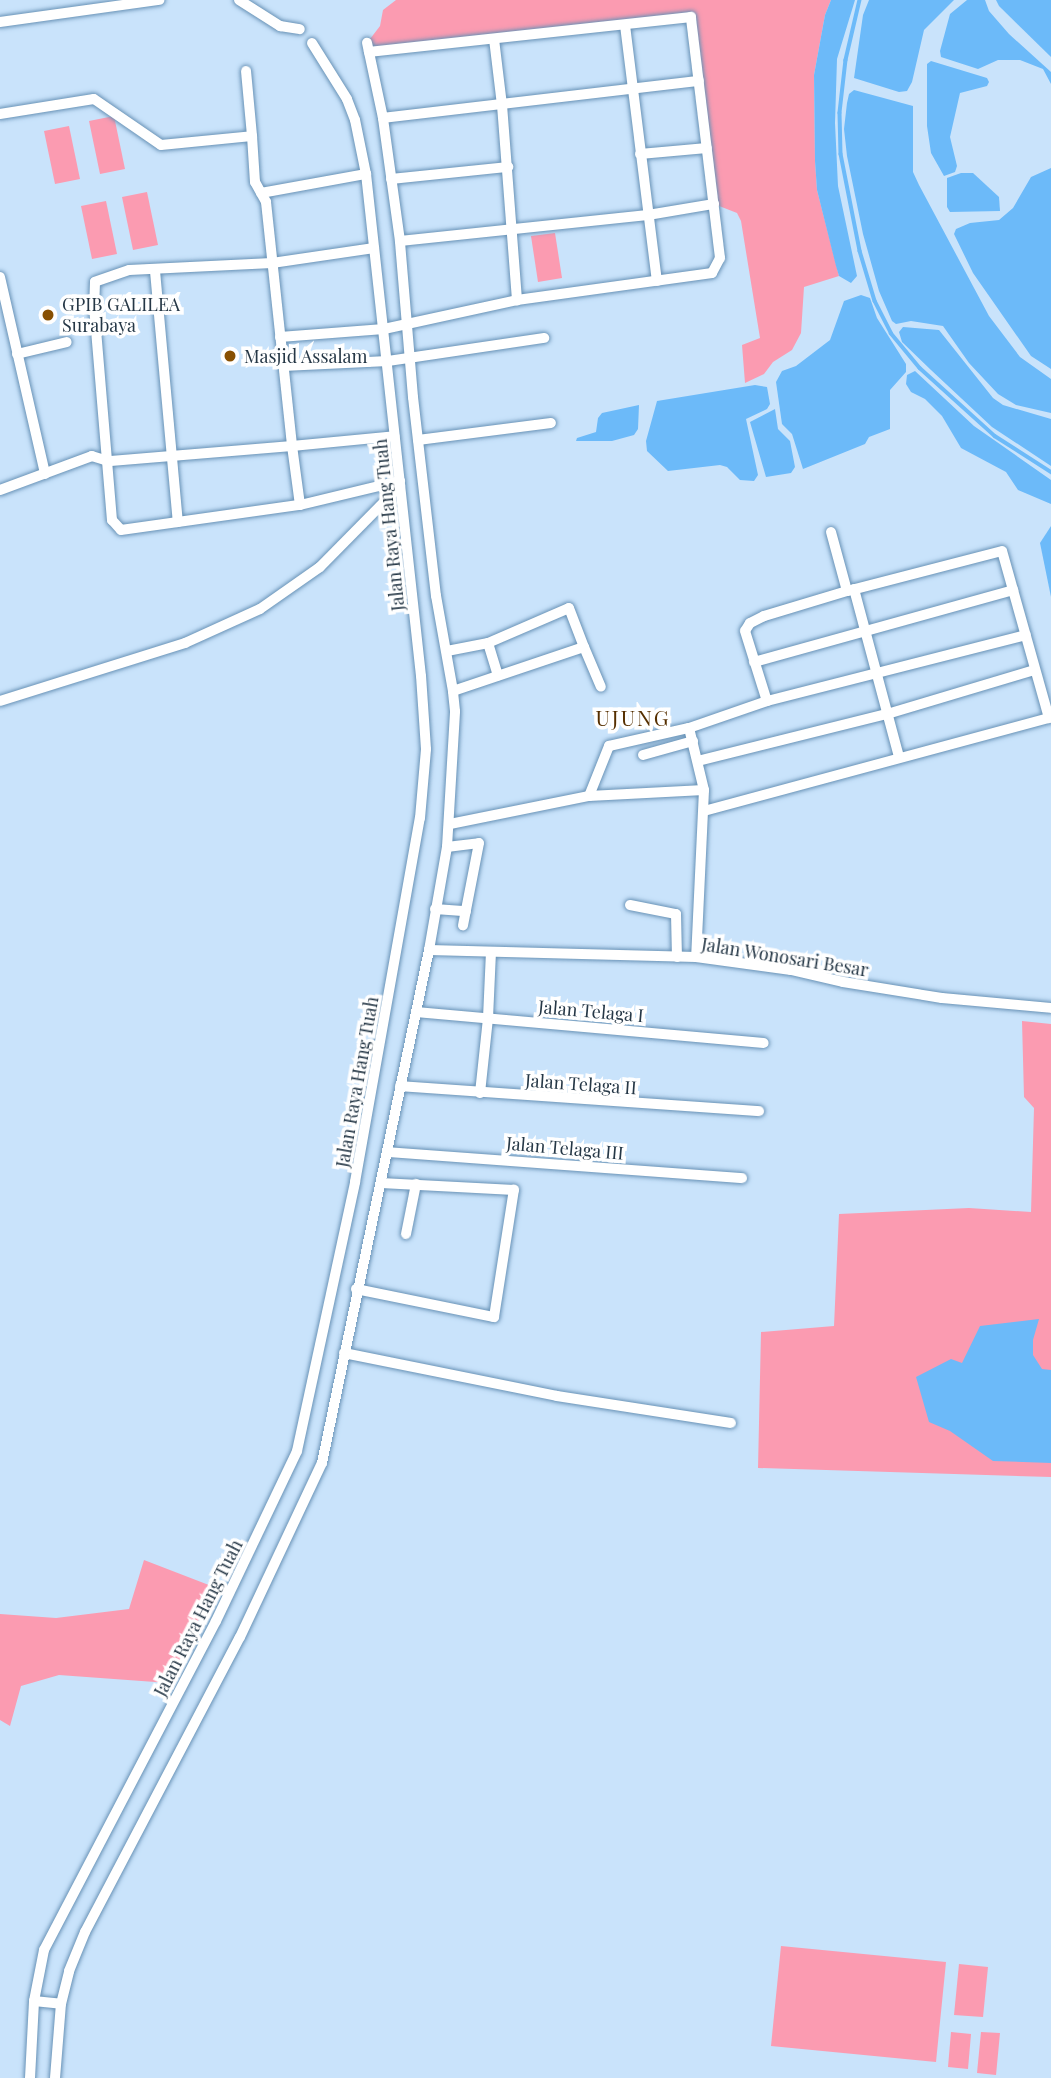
<!DOCTYPE html>
<style>
body{margin:0}
#map{position:relative;width:1051px;height:2078px;overflow:hidden;background:#c9e3fb;font-family:"Playfair Display",serif}
div>[style]{position:absolute}
.green>*{inset:0;background:#fb9bb1}
.water>*{inset:0;background:#6cbaf9}
.stream>*{height:3.5px;margin:-1.75px;padding:0 1.75px;transform-origin:1.75px;border-radius:1.75px;background:#6cbaf9}
.roads{filter:drop-shadow(0 0 2px #6892b6) drop-shadow(0 0 2px #6892b6)}
.street>*{height:10px;margin:-5px;padding:0 5px;transform-origin:5px;border-radius:5px;background:#fff}
.dots>*{width:19px;height:19px;translate:-50% -50%;box-sizing:border-box;border:4px solid #fff;border-radius:50%}
span{translate:-50% -50%;white-space:nowrap;text-align:center;line-height:1.15;-webkit-text-stroke:7px #fff;paint-order:stroke}
.poi-label{font-size:18px;color:#253746}
.left{translate:0 -50%;text-align:left}
.street-label{font-size:18px;color:#253746}
.quarter-label{font-size:21px;color:#552f00;letter-spacing:2px}
</style>
<div id="map">
<div class="green">
<i style="clip-path:polygon(396px 0,831px 0,825px 15px,814px 75px,815px 161px,817px 190px,839px 276px,804px 287px,801px 333px,792px 350px,773px 362px,764px 374px,745px 383px,742px 345px,760px 338px,741px 221px,737px 213px,714px 204px,691px 18px,369px 52px,367px 43px,380px 26px,383px 10px)"></i>
<i style="clip-path:polygon(114px 116px,125px 169px,100px 174px,89px 121px)"></i>
<i style="clip-path:polygon(69px 126px,80px 179px,55px 184px,44px 131px)"></i>
<i style="clip-path:polygon(147px 192px,158px 245px,133px 250px,122px 197px)"></i>
<i style="clip-path:polygon(106px 201px,117px 254px,92px 259px,81px 206px)"></i>
<i style="clip-path:polygon(555px 233px,562px 278px,538px 282px,531px 236px)"></i>
<i style="clip-path:polygon(1022px 1021px,1051px 1024px,1051px 1477px,758px 1468px,761px 1332px,834px 1326px,839px 1214px,969px 1208px,1031px 1212px,1034px 1108px,1024px 1097px)"></i>
<i style="clip-path:polygon(144px 1560px,214px 1587px,169px 1683px,59px 1675px,21px 1686px,10px 1726px,0 1720px,0 1614px,56px 1618px,129px 1609px)"></i>
<i style="clip-path:polygon(781px 1946px,946px 1962px,936px 2062px,771px 2046px)"></i>
<i style="clip-path:polygon(959px 1964px,988px 1967px,983px 2017px,954px 2015px)"></i>
<i style="clip-path:polygon(951px 2032px,971px 2034px,968px 2069px,948px 2067px)"></i>
<i style="clip-path:polygon(981px 2032px,1000px 2033px,996px 2075px,977px 2073px)"></i>
</div>
<div class="water">
<i style="clip-path:polygon(831px 0,855px 0,837px 59px,835px 123px,838px 186px,857px 276px,851px 283px,839px 276px,836px 266px,817px 190px,815px 161px,814px 75px,825px 15px)"></i>
<i style="clip-path:polygon(869px 0,954px 0,924px 30px,912px 82px,907px 91px,899px 92px,854px 78px,863px 15px)"></i>
<i style="clip-path:polygon(967px 0,985px 0,989px 11px,1009px 34px,1051px 72px,1051px 84px,1043px 69px,1020px 60px,998px 60px,978px 69px,941px 57px,940px 51px,950px 14px)"></i>
<i style="clip-path:polygon(996px 0,1051px 0,1051px 57px,999px 6px)"></i>
<i style="clip-path:polygon(931px 61px,987px 78px,989px 82px,987px 86px,960px 93px,950px 137px,957px 166px,955px 172px,944px 176px,931px 153px,927px 126px,927px 64px)"></i>
<i style="clip-path:polygon(854px 90px,913px 106px,913px 172px,919px 185px,989px 316px,1020px 357px,1051px 379px,1051px 413px,1016px 405px,998px 394px,969px 363px,943px 326px,911px 321px,896px 324px,892px 321px,879px 291px,863px 234px,847px 156px,844px 129px,847px 103px,849px 94px)"></i>
<i style="clip-path:polygon(1051px 168px,1051px 369px,1031px 356px,973px 273px,954px 234px,956px 229px,970px 223px,999px 220px,1013px 208px,1031px 177px)"></i>
<i style="clip-path:polygon(961px 173px,973px 173px,999px 197px,1000px 211px,950px 212px,947px 207px,947px 178px)"></i>
<i style="clip-path:polygon(861px 295px,870px 298px,877px 318px,906px 364px,906px 372px,890px 390px,890px 429px,869px 437px,865px 444px,803px 469px,792px 434px,782px 424px,776px 382px,782px 371px,796px 366px,830px 340px,844px 301px)"></i>
<i style="clip-path:polygon(903px 327px,939px 330px,993px 398px,1003px 405px,1051px 419px,1051px 466px,992px 427px,931px 370px,902px 342px,899px 332px)"></i>
<i style="clip-path:polygon(915px 371px,974px 426px,1051px 480px,1051px 504px,1018px 490px,1006px 472px,961px 448px,942px 416px,925px 399px,911px 392px,906px 384px,907px 375px)"></i>
<i style="clip-path:polygon(755px 385px,767px 387px,770px 404px,767px 409px,746px 419px,758px 475px,754px 481px,740px 480px,727px 467px,720px 465px,668px 471px,647px 451px,646px 441px,657px 401px)"></i>
<i style="clip-path:polygon(639px 405px,638px 429px,634px 435px,612px 441px,576px 441px,577px 438px,596px 432px,598px 418px,602px 413px)"></i>
<i style="clip-path:polygon(775px 409px,778px 429px,790px 441px,795px 467px,791px 473px,766px 477px,750px 422px)"></i>
<i style="clip-path:polygon(1051px 526px,1051px 597px,1040px 543px)"></i>
<i style="clip-path:polygon(1039px 1319px,1033px 1340px,1033px 1355px,1042px 1369px,1051px 1370px,1051px 1463px,993px 1461px,950px 1431px,929px 1422px,916px 1377px,951px 1359px,962px 1363px,980px 1326px)"></i>
</div>
<div class="stream">
<i style="left:860px;top:0;width:62px;rotate:103.1deg"></i>
<i style="left:846px;top:60px;width:53px;rotate:96.5deg"></i>
<i style="left:840px;top:113px;width:41px;rotate:88.6deg"></i>
<i style="left:841px;top:154px;width:99px;rotate:78.9deg"></i>
<i style="left:860px;top:251px;width:52px;rotate:73.3deg"></i>
<i style="left:875px;top:301px;width:36px;rotate:63deg"></i>
<i style="left:891px;top:333px;width:45px;rotate:50.4deg"></i>
<i style="left:920px;top:368px;width:101px;rotate:42.2deg"></i>
<i style="left:995px;top:436px;width:67px;rotate:32.7deg"></i>
</div>
<div class="roads">
<div class="street">
<i style="left:239px;top:0;width:49px;rotate:32.4deg"></i>
<i style="left:280px;top:26px;width:20px;rotate:9deg"></i>
<i style="left:0;top:22px;width:161px;rotate:-7.9deg"></i>
<i style="left:625px;top:25px;width:258px;rotate:82.9deg"></i>
<i style="left:494px;top:39px;width:66px;rotate:83.1deg"></i>
<i style="left:502px;top:105px;width:196px;rotate:85.6deg"></i>
<i style="left:246px;top:71px;width:65px;rotate:84.7deg"></i>
<i style="left:0;top:114px;width:95px;rotate:-9.1deg"></i>
<i style="left:94px;top:99px;width:81px;rotate:34.5deg"></i>
<i style="left:161px;top:145px;width:91px;rotate:-5.6deg"></i>
<i style="left:252px;top:136px;width:46px;rotate:86.3deg"></i>
<i style="left:255px;top:182px;width:23px;rotate:61deg"></i>
<i style="left:266px;top:202px;width:245px;rotate:83.9deg"></i>
<i style="left:292px;top:446px;width:185px;rotate:175.3deg"></i>
<i style="left:108px;top:461px;width:17px;rotate:-163deg"></i>
<i style="left:92px;top:456px;width:98px;rotate:159.7deg"></i>
<i style="left:383px;top:118px;width:318px;rotate:-6.7deg"></i>
<i style="left:640px;top:154px;width:67px;rotate:-5.1deg"></i>
<i style="left:391px;top:179px;width:118px;rotate:-5.9deg"></i>
<i style="left:261px;top:193px;width:107px;rotate:-10.3deg"></i>
<i style="left:400px;top:241px;width:249px;rotate:-6deg"></i>
<i style="left:648px;top:215px;width:67px;rotate:-9.5deg"></i>
<i style="left:374px;top:248px;width:103px;rotate:171.6deg"></i>
<i style="left:272px;top:263px;width:143px;rotate:177.2deg"></i>
<i style="left:129px;top:270px;width:36px;rotate:161deg"></i>
<i style="left:95px;top:282px;width:24px;rotate:92deg"></i>
<i style="left:94px;top:306px;width:215px;rotate:85.2deg"></i>
<i style="left:112px;top:520px;width:13px;rotate:48deg"></i>
<i style="left:121px;top:530px;width:181px;rotate:-8deg"></i>
<i style="left:300px;top:505px;width:103px;rotate:-13.5deg"></i>
<i style="left:155px;top:271px;width:252px;rotate:84.8deg"></i>
<i style="left:0;top:277px;width:202px;rotate:77.1deg"></i>
<i style="left:280px;top:337px;width:104px;rotate:-4.4deg"></i>
<i style="left:384px;top:329px;width:136px;rotate:-12.3deg"></i>
<i style="left:517px;top:300px;width:197px;rotate:-7.9deg"></i>
<i style="left:712px;top:273px;width:17px;rotate:-62deg"></i>
<i style="left:720px;top:258px;width:243px;rotate:-96.9deg"></i>
<i style="left:691px;top:17px;width:324px;rotate:173.8deg"></i>
<i style="left:17px;top:354px;width:51px;rotate:-13.5deg"></i>
<i style="left:283px;top:366px;width:105px;rotate:-2.7deg"></i>
<i style="left:388px;top:361px;width:158px;rotate:-8.4deg"></i>
<i style="left:418px;top:440px;width:134px;rotate:-7.3deg"></i>
<i style="left:300px;top:505px;width:60px;rotate:-97.7deg"></i>
<i style="left:292px;top:446px;width:103px;rotate:-5.5deg"></i>
<i style="left:831px;top:532px;width:61px;rotate:74.8deg"></i>
<i style="left:854px;top:589px;width:174px;rotate:75deg"></i>
<i style="left:488px;top:643px;width:34px;rotate:73deg"></i>
<i style="left:447px;top:651px;width:42px;rotate:-11deg"></i>
<i style="left:488px;top:643px;width:88px;rotate:-23.4deg"></i>
<i style="left:569px;top:608px;width:42px;rotate:69deg"></i>
<i style="left:754px;top:662px;width:269px;rotate:-15.5deg"></i>
<i style="left:453px;top:691px;width:138px;rotate:-18.6deg"></i>
<i style="left:584px;top:647px;width:43px;rotate:67deg"></i>
<i style="left:0;top:701px;width:194px;rotate:-17.4deg"></i>
<i style="left:185px;top:643px;width:82px;rotate:-24.4deg"></i>
<i style="left:260px;top:609px;width:73px;rotate:-35deg"></i>
<i style="left:320px;top:567px;width:114px;rotate:-45.4deg"></i>
<i style="left:689px;top:728px;width:64px;rotate:76.4deg"></i>
<i style="left:704px;top:790px;width:167px;rotate:92.7deg"></i>
<i style="left:643px;top:755px;width:52px;rotate:-15.6deg"></i>
<i style="left:698px;top:761px;width:195px;rotate:-14deg"></i>
<i style="left:887px;top:714px;width:154px;rotate:-16.6deg"></i>
<i style="left:589px;top:796px;width:115px;rotate:-3deg"></i>
<i style="left:704px;top:811px;width:357px;rotate:-15.1deg"></i>
<i style="left:1049px;top:718px;width:173px;rotate:-105.7deg"></i>
<i style="left:1002px;top:551px;width:160px;rotate:165.5deg"></i>
<i style="left:847px;top:591px;width:87px;rotate:163.2deg"></i>
<i style="left:764px;top:616px;width:16px;rotate:153deg"></i>
<i style="left:750px;top:623px;width:9px;rotate:122deg"></i>
<i style="left:745px;top:631px;width:73px;rotate:72.6deg"></i>
<i style="left:450px;top:824px;width:142px;rotate:-11.4deg"></i>
<i style="left:589px;top:796px;width:54px;rotate:-68.2deg"></i>
<i style="left:609px;top:746px;width:82px;rotate:-12.7deg"></i>
<i style="left:689px;top:728px;width:83px;rotate:-19.1deg"></i>
<i style="left:767px;top:701px;width:267px;rotate:-14.3deg"></i>
<i style="left:447px;top:847px;width:32px;rotate:-7deg"></i>
<i style="left:479px;top:843px;width:84px;rotate:101deg"></i>
<i style="left:630px;top:905px;width:47px;rotate:11.1deg"></i>
<i style="left:676px;top:914px;width:43px;rotate:88.7deg"></i>
<i style="left:435px;top:909px;width:31px;rotate:4deg"></i>
<i style="left:429px;top:950px;width:267px;rotate:1.5deg"></i>
<i style="left:696px;top:957px;width:96px;rotate:7.8deg"></i>
<i style="left:791px;top:970px;width:53px;rotate:13deg"></i>
<i style="left:843px;top:982px;width:100px;rotate:9.2deg"></i>
<i style="left:942px;top:998px;width:109px;rotate:5.2deg"></i>
<i style="left:416px;top:1012px;width:349px;rotate:5.1deg"></i>
<i style="left:400px;top:1086px;width:360px;rotate:4deg"></i>
<i style="left:480px;top:1093px;width:75px;rotate:-83.9deg"></i>
<i style="left:488px;top:1018px;width:66px;rotate:-87.4deg"></i>
<i style="left:387px;top:1152px;width:356px;rotate:4.2deg"></i>
<i style="left:406px;top:1234px;width:51px;rotate:-78.7deg"></i>
<i style="left:356px;top:1289px;width:141px;rotate:11.5deg"></i>
<i style="left:494px;top:1317px;width:129px;rotate:-81.1deg"></i>
<i style="left:514px;top:1190px;width:133px;rotate:-177deg"></i>
<i style="left:344px;top:1353px;width:217px;rotate:11.4deg"></i>
<i style="left:557px;top:1396px;width:176px;rotate:8.8deg"></i>
<i style="left:34px;top:2001px;width:27px;rotate:6deg"></i>
<i style="left:30px;top:2078px;width:77px;rotate:-87deg"></i>
<i style="left:34px;top:2001px;width:52px;rotate:-78.9deg"></i>
<i style="left:44px;top:1950px;width:371px;rotate:-62.4deg"></i>
<i style="left:216px;top:1621px;width:188px;rotate:-64.5deg"></i>
<i style="left:297px;top:1451px;width:275px;rotate:-77.8deg"></i>
<i style="left:355px;top:1182px;width:370px;rotate:-79.9deg"></i>
<i style="left:420px;top:818px;width:69px;rotate:-85deg"></i>
<i style="left:426px;top:749px;width:73px;rotate:-93.9deg"></i>
<i style="left:421px;top:676px;width:505px;rotate:-96.25deg"></i>
<i style="left:366px;top:174px;width:55px;rotate:-101.5deg"></i>
<i style="left:355px;top:120px;width:22px;rotate:-111deg"></i>
<i style="left:347px;top:99px;width:66px;rotate:-122deg"></i>
<i style="left:55px;top:2078px;width:74px;rotate:-85.4deg"></i>
<i style="left:61px;top:2004px;width:34px;rotate:-76deg"></i>
<i style="left:69px;top:1971px;width:42px;rotate:-67.7deg"></i>
<i style="left:85px;top:1932px;width:333px;rotate:-62.3deg"></i>
<i style="left:240px;top:1637px;width:192px;rotate:-64.8deg"></i>
<i style="left:322px;top:1463px;width:524px;rotate:-78.22deg"></i>
<i style="left:429px;top:950px;width:105px;rotate:-80.1deg"></i>
<i style="left:447px;top:847px;width:136px;rotate:-86.6deg"></i>
<i style="left:455px;top:711px;width:20px;rotate:-96deg"></i>
<i style="left:453px;top:691px;width:97px;rotate:-100.1deg"></i>
<i style="left:436px;top:596px;width:200px;rotate:-96.6deg"></i>
<i style="left:413px;top:397px;width:157px;rotate:-94.8deg"></i>
<i style="left:400px;top:241px;width:124px;rotate:-97.9deg"></i>
<i style="left:383px;top:118px;width:77px;rotate:-102deg"></i>
</div>
</div>
<div class="dots">
<i style="left:48px;top:315px;background:#885002"></i>
<i style="left:230px;top:356px;background:#885002"></i>
</div>
<div class="poi-label">
<span class="left" style="left:62px;top:315px">GPIB GALILEA<br>Surabaya</span>
<span class="left" style="left:244px;top:356px">Masjid Assalam</span>
</div>
<div class="street-label">
<span style="left:389px;top:525px;rotate:-96deg">Jalan Raya Hang Tuah</span>
<span style="left:785px;top:957px;rotate:9deg">Jalan Wonosari Besar</span>
<span style="left:591px;top:1011px;rotate:5deg">Jalan Telaga I</span>
<span style="left:357px;top:1082px;rotate:-80deg">Jalan Raya Hang Tuah</span>
<span style="left:581px;top:1084px;rotate:4deg">Jalan Telaga II</span>
<span style="left:565px;top:1148px;rotate:5deg">Jalan Telaga III</span>
<span style="left:198px;top:1618px;rotate:-63deg">Jalan Raya Hang Tuah</span>
</div>
<div class="quarter-label">
<span style="left:633px;top:717px">UJUNG</span>
</div>
</div>
